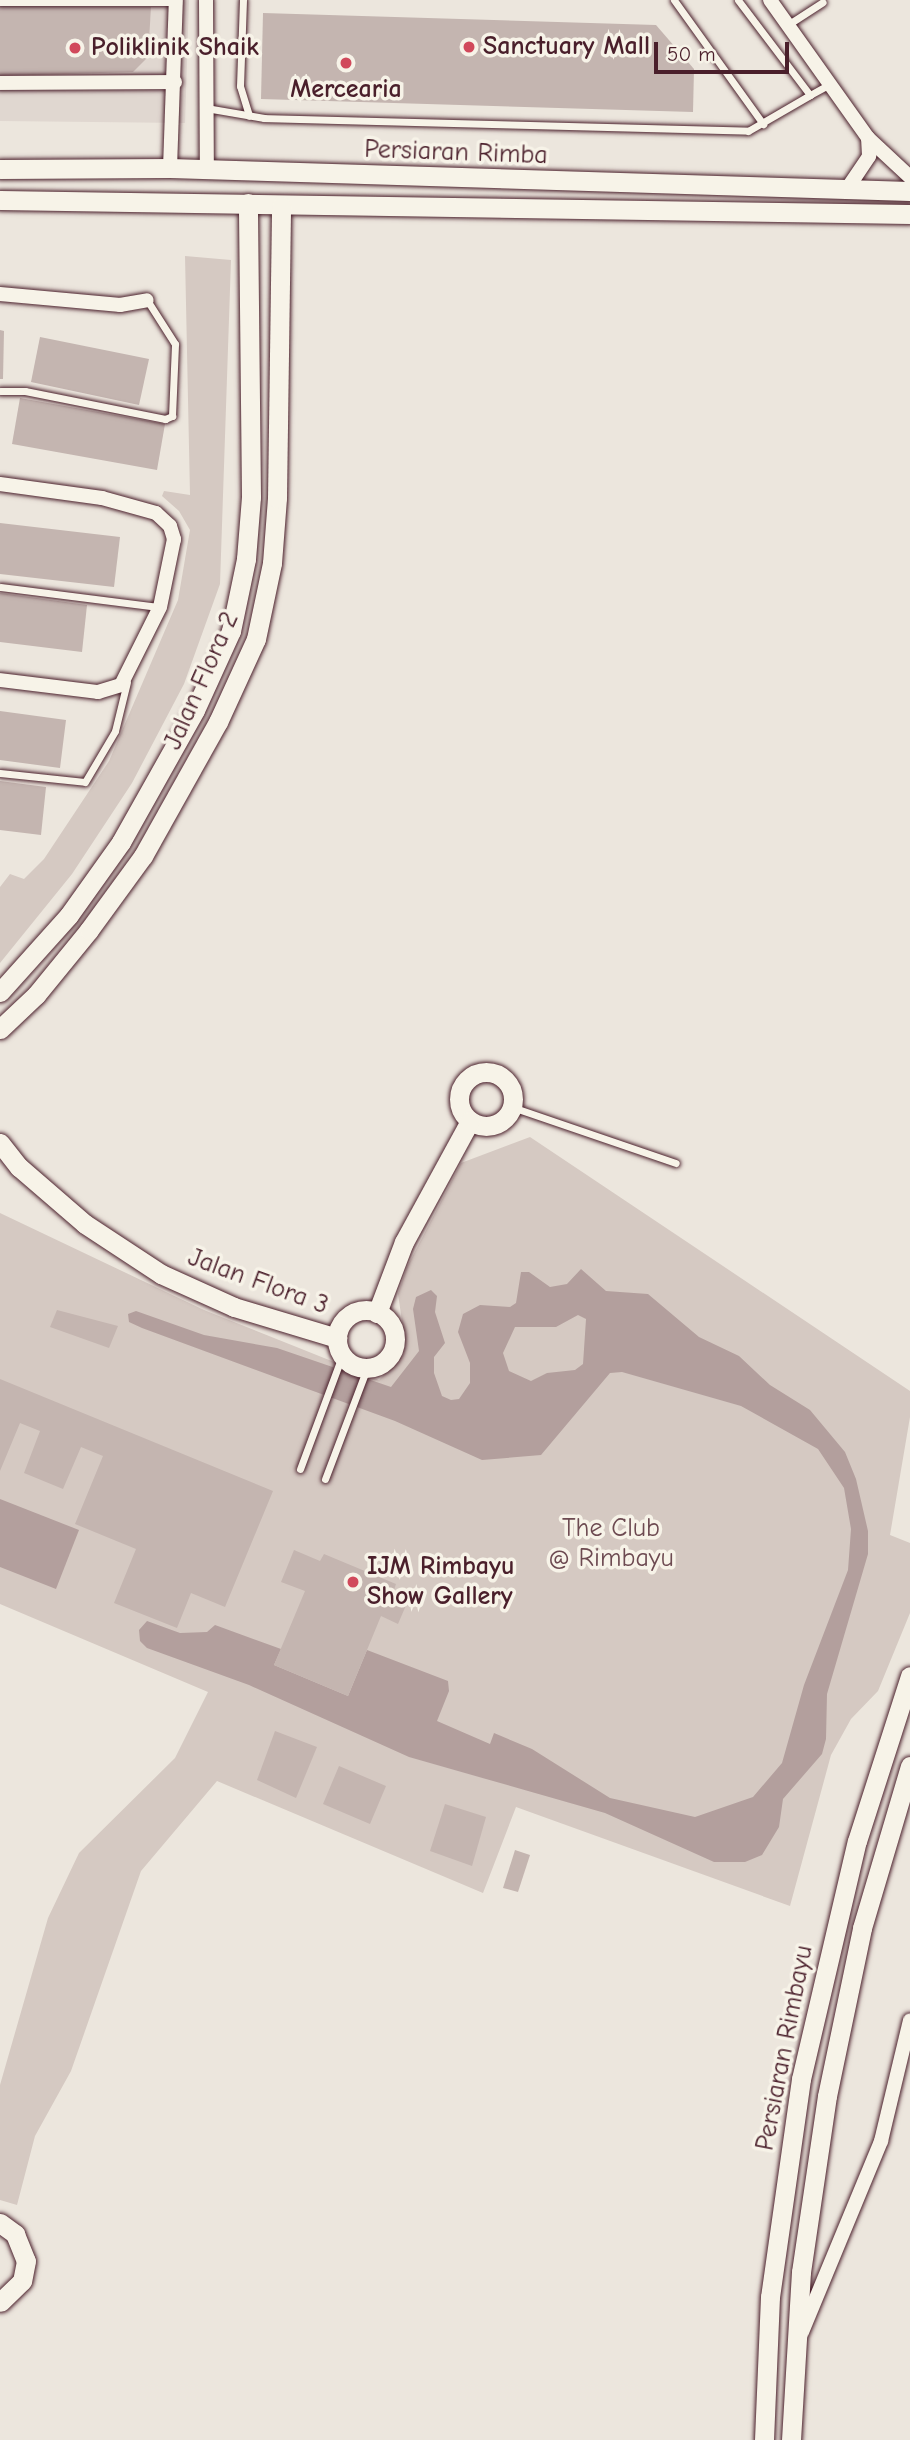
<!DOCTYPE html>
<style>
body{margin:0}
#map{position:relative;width:910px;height:2440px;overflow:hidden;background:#ece6dd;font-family:"Comic Neue",sans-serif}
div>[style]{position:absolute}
.built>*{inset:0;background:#e0d7d0}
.green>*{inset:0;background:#d5c9c2}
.water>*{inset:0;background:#b39f9d}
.building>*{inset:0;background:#c4b5b0}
.roads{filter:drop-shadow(0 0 2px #4a1f2b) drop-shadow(0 0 2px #4a1f2b)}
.lane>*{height:7px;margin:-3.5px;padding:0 3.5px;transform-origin:3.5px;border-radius:3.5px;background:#f7f3e8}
.street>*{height:14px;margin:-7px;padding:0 7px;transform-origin:7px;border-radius:7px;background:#f7f3e8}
.secondary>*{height:19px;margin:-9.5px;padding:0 9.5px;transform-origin:9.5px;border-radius:9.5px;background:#f7f3e8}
.secondary>.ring{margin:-9.5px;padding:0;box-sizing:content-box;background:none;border:19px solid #f7f3e8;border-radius:50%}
.dots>*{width:19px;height:19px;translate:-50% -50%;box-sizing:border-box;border:4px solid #f7f3e8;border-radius:50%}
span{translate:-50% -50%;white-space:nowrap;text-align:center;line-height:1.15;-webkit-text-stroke:7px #f7f3e8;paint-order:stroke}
.poi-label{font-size:26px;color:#4a1f2b;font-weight:700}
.left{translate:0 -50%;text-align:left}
.street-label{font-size:26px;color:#4a1f2b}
.park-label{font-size:26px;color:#6d4a51}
.scale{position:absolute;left:654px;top:42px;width:135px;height:32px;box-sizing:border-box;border:4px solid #4a1f2b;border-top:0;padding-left:9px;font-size:21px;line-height:24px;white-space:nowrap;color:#4a1f2b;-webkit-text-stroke:5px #f7f3e8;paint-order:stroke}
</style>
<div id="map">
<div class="built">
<i style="clip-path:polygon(0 0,189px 0,185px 123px,0 121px)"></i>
</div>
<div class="green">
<i style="clip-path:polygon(185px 256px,231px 260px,220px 584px,184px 684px,132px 783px,72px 874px,0 963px,0 887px,10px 874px,24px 879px,44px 859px,109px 761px,178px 600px,190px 530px,179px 511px,162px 496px,164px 491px,190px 495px)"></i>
<i style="clip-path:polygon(530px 1137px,910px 1391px,910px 1417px,890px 1535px,910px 1543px,910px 1613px,878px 1691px,851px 1719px,831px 1755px,790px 1906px,516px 1807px,483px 1893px,217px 1781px,141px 1871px,71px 2071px,35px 2136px,17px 2205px,0 2200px,0 2085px,48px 1918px,79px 1853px,175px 1758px,208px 1692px,0 1604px,0 1213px,204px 1310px,379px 1380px,403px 1355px,405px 1341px,398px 1294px,407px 1267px,461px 1163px)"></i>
</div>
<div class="water">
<i style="clip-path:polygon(evenodd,581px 1269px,606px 1291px,648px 1294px,699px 1337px,739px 1356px,770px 1385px,810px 1410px,845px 1452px,856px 1479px,868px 1531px,868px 1554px,827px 1694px,826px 1739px,822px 1754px,783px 1799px,779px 1827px,762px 1855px,745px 1862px,714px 1862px,605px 1813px,409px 1757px,249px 1685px,147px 1648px,140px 1641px,139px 1630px,147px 1621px,180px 1633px,207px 1632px,215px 1625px,281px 1649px,274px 1665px,348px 1696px,367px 1650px,448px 1681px,449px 1691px,437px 1721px,490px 1744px,494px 1733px,532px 1749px,610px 1798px,695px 1817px,753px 1797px,782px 1763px,804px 1685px,848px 1570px,851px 1529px,844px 1488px,818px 1449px,741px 1406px,622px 1372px,610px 1373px,541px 1455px,482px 1460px,395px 1421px,142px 1328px,129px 1322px,128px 1314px,136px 1311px,204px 1335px,277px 1348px,391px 1387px,419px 1351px,413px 1309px,416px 1297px,431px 1290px,437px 1296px,435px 1312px,445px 1343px,434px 1357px,434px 1373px,442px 1396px,451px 1400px,459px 1399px,470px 1383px,470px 1363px,458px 1332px,463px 1314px,480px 1305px,510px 1307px,516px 1303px,521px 1272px,529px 1272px,550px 1287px,567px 1284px,581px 1269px,578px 1315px,586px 1319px,583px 1364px,575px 1370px,547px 1373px,531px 1381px,509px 1371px,503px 1353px,515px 1327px,556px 1327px,578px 1315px)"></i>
<i style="clip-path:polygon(0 1499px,79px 1530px,56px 1589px,0 1567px)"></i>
</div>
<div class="building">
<i style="clip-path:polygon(0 6px,151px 7px,148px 57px,133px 72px,0 76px)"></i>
<i style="clip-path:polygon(263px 13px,656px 25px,694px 69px,693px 112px,261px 99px)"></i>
<i style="clip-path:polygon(0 330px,4px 331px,3px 379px,0 379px)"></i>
<i style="clip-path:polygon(40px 337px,149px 359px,139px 405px,31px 382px)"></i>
<i style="clip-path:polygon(20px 398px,165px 424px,157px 470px,12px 444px)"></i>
<i style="clip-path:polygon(0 523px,120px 537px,114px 587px,0 574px)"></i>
<i style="clip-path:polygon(0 593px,87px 605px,82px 652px,0 642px)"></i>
<i style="clip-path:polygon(0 711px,66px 720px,60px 768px,0 760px)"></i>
<i style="clip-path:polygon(0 781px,46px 787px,41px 835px,0 830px)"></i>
<i style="clip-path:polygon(57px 1310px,118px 1326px,109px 1348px,50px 1327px)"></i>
<i style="clip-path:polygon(0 1379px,273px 1491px,225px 1607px,191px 1593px,177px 1628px,114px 1603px,136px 1549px,75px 1524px,103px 1456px,81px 1447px,63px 1489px,24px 1473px,40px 1431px,20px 1423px,0 1471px)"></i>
<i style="clip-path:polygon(294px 1550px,320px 1561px,324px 1554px,396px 1584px,394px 1590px,410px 1596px,398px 1624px,381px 1616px,348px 1696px,274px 1665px,305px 1591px,281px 1582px)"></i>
<i style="clip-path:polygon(275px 1731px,317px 1747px,296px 1798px,257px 1780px)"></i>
<i style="clip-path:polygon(339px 1766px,386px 1786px,370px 1824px,323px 1804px)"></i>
<i style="clip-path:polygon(445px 1804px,486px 1817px,472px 1866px,430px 1851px)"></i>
<i style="clip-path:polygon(515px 1850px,530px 1855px,518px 1892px,503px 1888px)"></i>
</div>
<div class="roads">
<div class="lane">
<i style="left:243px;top:0;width:86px;rotate:92deg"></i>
<i style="left:240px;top:86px;width:31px;rotate:73deg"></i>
<i style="left:674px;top:0;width:153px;rotate:54.3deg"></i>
<i style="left:0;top:2px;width:177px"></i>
<i style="left:789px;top:24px;width:40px;rotate:-32.9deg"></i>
<i style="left:810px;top:95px;width:23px;rotate:-29deg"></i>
<i style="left:206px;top:108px;width:59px;rotate:9.8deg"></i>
<i style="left:264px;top:118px;width:484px;rotate:1.5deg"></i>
<i style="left:748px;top:131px;width:72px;rotate:-30.1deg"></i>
<i style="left:810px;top:95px;width:119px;rotate:-127.2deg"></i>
<i style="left:0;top:391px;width:25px"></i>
<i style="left:25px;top:391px;width:143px;rotate:11.3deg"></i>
<i style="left:165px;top:419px;width:8px;rotate:-23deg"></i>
<i style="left:172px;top:416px;width:72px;rotate:-87.6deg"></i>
<i style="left:175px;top:344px;width:52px;rotate:-122.5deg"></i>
<i style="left:0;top:587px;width:160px;rotate:7.2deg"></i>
<i style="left:0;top:773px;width:85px;rotate:6deg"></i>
<i style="left:85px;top:782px;width:59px;rotate:-59.5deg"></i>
<i style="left:115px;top:731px;width:50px;rotate:-76.2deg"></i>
<i style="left:512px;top:1107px;width:173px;rotate:18.9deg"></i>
<i style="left:300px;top:1469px;width:121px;rotate:-69.6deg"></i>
<i style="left:325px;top:1479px;width:119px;rotate:-69.3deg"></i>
</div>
<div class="street">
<i style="left:206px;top:0;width:172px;rotate:89.7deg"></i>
<i style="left:770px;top:0;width:169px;rotate:54.6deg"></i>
<i style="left:868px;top:138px;width:57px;rotate:42.9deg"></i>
<i style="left:0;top:83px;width:175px;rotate:-0.3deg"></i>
<i style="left:170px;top:168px;width:168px;rotate:-88deg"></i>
<i style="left:847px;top:189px;width:40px;rotate:-56deg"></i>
<i style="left:869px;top:156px;width:18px;rotate:-93deg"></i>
<i style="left:0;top:294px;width:121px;rotate:5.2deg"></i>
<i style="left:120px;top:305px;width:27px;rotate:-10deg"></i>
<i style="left:0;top:484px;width:103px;rotate:7.8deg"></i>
<i style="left:102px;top:498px;width:56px;rotate:15.5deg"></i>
<i style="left:156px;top:513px;width:19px;rotate:43deg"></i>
<i style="left:170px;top:526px;width:14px;rotate:73deg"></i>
<i style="left:174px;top:539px;width:69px;rotate:101.6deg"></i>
<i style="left:160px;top:607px;width:87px;rotate:116.6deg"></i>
<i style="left:121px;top:685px;width:24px;rotate:163deg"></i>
<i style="left:98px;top:692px;width:99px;rotate:-173deg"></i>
<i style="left:802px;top:2332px;width:207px;rotate:-67.5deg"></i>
<i style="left:881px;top:2141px;width:124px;rotate:-76.5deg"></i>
</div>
<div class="secondary">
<i style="left:0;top:169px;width:170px;rotate:-0.3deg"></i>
<i style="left:170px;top:168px;width:740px;rotate:1.78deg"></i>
<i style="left:0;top:200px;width:910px;rotate:0.88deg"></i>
<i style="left:0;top:992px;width:103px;rotate:-48.1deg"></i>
<i style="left:69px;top:915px;width:90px;rotate:-54.5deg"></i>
<i style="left:121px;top:842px;width:151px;rotate:-60.7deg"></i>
<i style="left:195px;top:710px;width:87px;rotate:-65.5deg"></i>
<i style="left:231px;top:631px;width:74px;rotate:-78.2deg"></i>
<i style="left:246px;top:559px;width:62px;rotate:-85.4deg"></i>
<i style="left:251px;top:497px;width:294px;rotate:-90.6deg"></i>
<i style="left:0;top:1029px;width:50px;rotate:-43.4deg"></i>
<i style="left:36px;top:995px;width:84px;rotate:-50.8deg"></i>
<i style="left:89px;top:930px;width:92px;rotate:-53.9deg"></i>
<i style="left:143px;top:856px;width:154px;rotate:-60.8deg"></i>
<i style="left:218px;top:722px;width:91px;rotate:-65.4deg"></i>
<i style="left:256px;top:639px;width:78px;rotate:-78.1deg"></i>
<i style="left:272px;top:563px;width:65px;rotate:-85.6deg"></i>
<i style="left:277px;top:498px;width:292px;rotate:-89.2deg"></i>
<i class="ring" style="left:459px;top:1072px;width:35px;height:35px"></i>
<i style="left:0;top:1143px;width:31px;rotate:52deg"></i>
<i style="left:19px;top:1167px;width:87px;rotate:40.8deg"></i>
<i style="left:85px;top:1224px;width:91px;rotate:33.3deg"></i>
<i style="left:161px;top:1274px;width:80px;rotate:24.3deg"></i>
<i style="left:234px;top:1307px;width:108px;rotate:16.8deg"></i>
<i class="ring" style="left:337px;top:1310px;width:39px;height:39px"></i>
<i style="left:377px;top:1313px;width:76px;rotate:-69.2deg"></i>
<i style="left:404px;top:1242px;width:138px;rotate:-61.4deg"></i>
<i style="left:0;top:2223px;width:19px;rotate:36deg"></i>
<i style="left:15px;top:2234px;width:29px;rotate:68deg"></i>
<i style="left:26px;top:2261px;width:20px;rotate:101deg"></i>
<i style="left:22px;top:2281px;width:30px;rotate:136deg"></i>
<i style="left:764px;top:2440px;width:143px;rotate:-87.6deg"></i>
<i style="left:770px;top:2297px;width:220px;rotate:-81.9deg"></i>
<i style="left:801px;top:2079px;width:244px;rotate:-76.8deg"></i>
<i style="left:857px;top:1841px;width:173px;rotate:-72.2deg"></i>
<i style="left:791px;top:2440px;width:168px;rotate:-86.6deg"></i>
<i style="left:801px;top:2272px;width:178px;rotate:-81.6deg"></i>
<i style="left:827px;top:2096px;width:172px;rotate:-78.2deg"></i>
<i style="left:862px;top:1928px;width:169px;rotate:-73.5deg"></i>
</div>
</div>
<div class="dots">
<i style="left:469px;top:47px;background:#d1495b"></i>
<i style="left:75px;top:48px;background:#d1495b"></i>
<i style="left:346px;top:63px;background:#d1495b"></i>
<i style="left:353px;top:1582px;background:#d1495b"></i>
</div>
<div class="poi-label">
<span class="left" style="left:483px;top:47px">Sanctuary Mall</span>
<span class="left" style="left:91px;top:48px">Poliklinik Shaik</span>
<span style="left:346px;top:90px">Mercearia</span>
<span class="left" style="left:367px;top:1582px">IJM Rimbayu<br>Show Gallery</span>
</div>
<div class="street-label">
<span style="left:456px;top:153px;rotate:2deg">Persiaran Rimba</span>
<span style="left:202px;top:681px;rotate:-66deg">Jalan Flora 2</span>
<span style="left:258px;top:1282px;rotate:20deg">Jalan Flora 3</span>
<span style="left:785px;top:2048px;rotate:-79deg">Persiaran Rimbayu</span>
</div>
<div class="park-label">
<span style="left:611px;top:1544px">The Club<br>@ Rimbayu</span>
</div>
<div class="scale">50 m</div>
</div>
